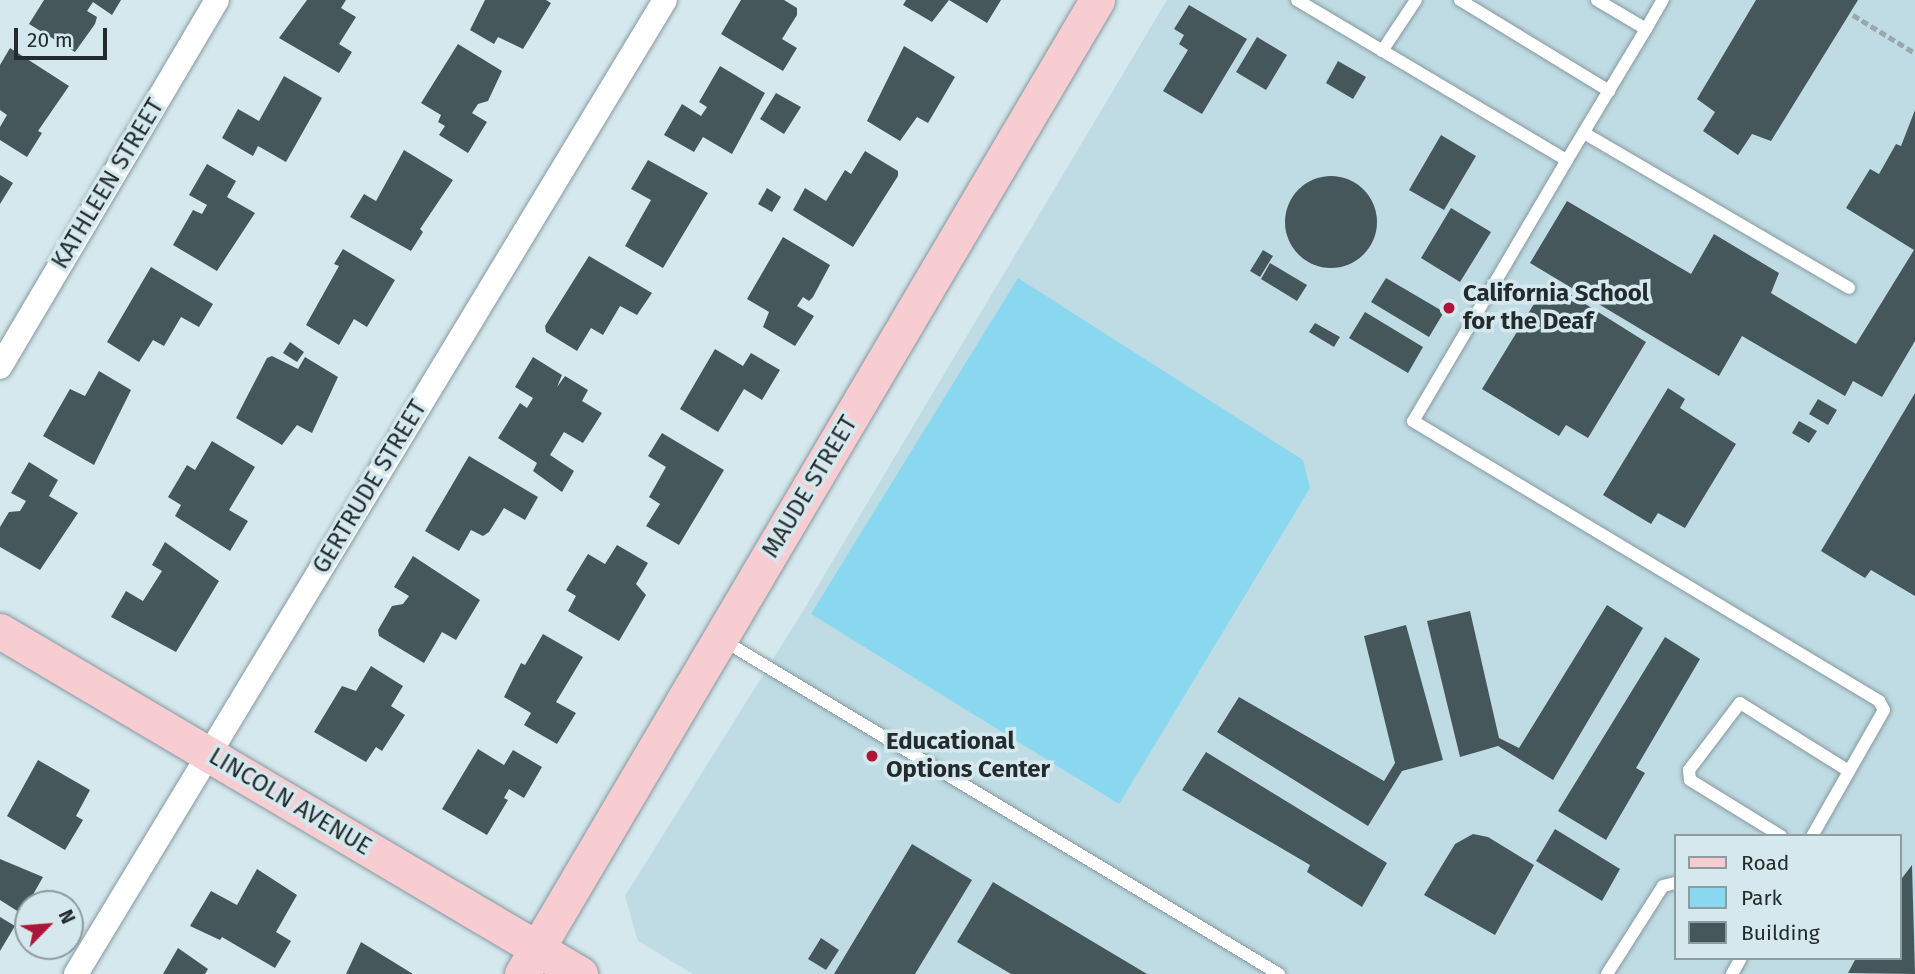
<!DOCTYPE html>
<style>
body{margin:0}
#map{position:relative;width:1915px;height:974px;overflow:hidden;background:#d4e8ee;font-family:"Fira Sans",sans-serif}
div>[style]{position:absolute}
.built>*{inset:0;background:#bfdbe3}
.green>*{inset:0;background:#89d8f0}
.building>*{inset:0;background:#46575c}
.round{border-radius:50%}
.path>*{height:4.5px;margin-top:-2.25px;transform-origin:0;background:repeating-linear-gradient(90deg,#98a8ad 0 7px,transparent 0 10.5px)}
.roads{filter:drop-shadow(0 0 2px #86999e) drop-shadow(0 0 2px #86999e)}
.lane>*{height:12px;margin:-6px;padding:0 6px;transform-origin:6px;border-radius:6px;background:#fff}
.street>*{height:24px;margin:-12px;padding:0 12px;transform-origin:12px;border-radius:12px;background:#fff}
.secondary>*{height:35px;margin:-17.5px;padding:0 17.5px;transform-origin:17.5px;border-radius:17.5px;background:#f7cdd2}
.dots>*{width:19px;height:19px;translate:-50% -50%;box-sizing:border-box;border:4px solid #d4e8ee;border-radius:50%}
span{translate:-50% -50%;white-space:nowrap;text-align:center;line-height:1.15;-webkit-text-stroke:7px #d4e8ee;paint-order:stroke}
.street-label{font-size:24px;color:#232b2d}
.poi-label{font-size:24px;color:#232b2d;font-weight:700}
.left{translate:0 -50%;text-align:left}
.legend{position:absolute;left:1674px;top:834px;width:228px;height:126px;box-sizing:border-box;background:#d4e8ee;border:2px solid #8d9ca1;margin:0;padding:9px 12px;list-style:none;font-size:21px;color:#232b2d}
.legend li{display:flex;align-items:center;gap:14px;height:35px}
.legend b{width:35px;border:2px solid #8d9ca1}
.north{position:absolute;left:14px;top:890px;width:70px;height:70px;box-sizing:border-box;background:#d4e8ee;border:2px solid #8d9ca1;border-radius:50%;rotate:65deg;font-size:19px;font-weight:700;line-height:28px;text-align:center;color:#232b2d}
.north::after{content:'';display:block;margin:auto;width:24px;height:32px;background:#ac1739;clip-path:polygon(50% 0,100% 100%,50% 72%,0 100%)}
.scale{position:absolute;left:14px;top:28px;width:93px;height:32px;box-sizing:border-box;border:4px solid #232b2d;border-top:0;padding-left:9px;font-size:21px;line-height:24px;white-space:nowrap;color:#232b2d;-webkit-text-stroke:5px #d4e8ee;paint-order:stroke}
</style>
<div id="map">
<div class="built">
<i style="clip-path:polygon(evenodd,1167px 0,1915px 0,1915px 974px,693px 974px,638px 941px,625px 896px,800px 616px,1167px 0,1675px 836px,1899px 836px,1899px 958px,1675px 958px,1675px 836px)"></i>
</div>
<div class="green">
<i style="clip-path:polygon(1018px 278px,1303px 460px,1310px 488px,1119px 804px,811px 614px)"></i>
</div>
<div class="building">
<i style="clip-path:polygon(44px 0,121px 0,112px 15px,93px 2px,87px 11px,97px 17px,95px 24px,75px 52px,29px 24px)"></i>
<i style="clip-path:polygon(307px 0,346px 0,341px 8px,356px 17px,339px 44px,352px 52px,339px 73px,279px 38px)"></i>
<i style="clip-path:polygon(485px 0,546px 0,551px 3px,523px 49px,498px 37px,494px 44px,470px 30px)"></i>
<i style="clip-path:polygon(741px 0,784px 0,797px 8px,797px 15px,782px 39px,797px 48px,783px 71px,721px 34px)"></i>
<i style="clip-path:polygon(906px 0,1001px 0,987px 23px,949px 0,932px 22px,903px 5px)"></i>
<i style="clip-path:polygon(1756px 0,1858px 0,1771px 141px,1752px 134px,1738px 155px,1703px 131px,1715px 112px,1697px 99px)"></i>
<i style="clip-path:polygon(1189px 5px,1247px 39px,1202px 114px,1163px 91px,1188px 50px,1179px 44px,1184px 35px,1174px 29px)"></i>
<i style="clip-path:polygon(1257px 37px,1287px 55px,1266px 90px,1236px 72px)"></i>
<i style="clip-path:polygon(458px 44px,502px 71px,488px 101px,478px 104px,472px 113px,487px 122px,468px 153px,439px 135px,445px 126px,438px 122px,441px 115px,421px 103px)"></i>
<i style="clip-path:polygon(904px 46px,955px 77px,928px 123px,917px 117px,900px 141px,867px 121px)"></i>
<i style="clip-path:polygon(10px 48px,69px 86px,38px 131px,42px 133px,27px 157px,0 140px,0 127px,7px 115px,0 110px,0 65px)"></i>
<i style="clip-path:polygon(1338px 61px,1366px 77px,1353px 99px,1326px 83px)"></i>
<i style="clip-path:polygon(720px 66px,765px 93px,732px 154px,703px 137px,694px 152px,664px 135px,682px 104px,701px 116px,707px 107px,699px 102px)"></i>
<i style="clip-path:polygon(284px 76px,322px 98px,286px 162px,258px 146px,253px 156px,222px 138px,238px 109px,259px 121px)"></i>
<i style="clip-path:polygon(776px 93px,801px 107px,784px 134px,760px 119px)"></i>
<i style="clip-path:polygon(1915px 110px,1915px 341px,1882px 397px,1853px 381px,1845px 396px,1742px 336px,1719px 376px,1530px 263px,1567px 201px,1691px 274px,1714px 234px,1779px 273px,1771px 293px,1856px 344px,1914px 250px,1846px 208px,1870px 169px,1879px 174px,1896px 144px,1901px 146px)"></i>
<i style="clip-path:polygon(1441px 135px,1476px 156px,1444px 210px,1409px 190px)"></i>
<i style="clip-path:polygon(404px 150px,453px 180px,420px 229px,423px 232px,411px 251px,350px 217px,364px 194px,376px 201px)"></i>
<i style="clip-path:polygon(865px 151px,898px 171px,898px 176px,853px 247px,793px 210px,805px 188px,826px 201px,845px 170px,851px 174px)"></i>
<i style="clip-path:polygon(648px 160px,708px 193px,663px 268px,625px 246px,651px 200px,631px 189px)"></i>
<i style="clip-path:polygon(207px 164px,236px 181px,227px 197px,255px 213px,217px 271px,173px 245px,193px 210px,202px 214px,207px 205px,189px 195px)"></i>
<i style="clip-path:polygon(0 175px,13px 183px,0 204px)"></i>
<i class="round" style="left:1285px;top:176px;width:92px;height:92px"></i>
<i style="clip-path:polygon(767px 188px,781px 197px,772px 212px,758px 204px)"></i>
<i style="clip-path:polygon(1451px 208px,1491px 232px,1460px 282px,1421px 258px)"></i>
<i style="clip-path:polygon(783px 237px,830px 265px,813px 297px,809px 301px,803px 297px,797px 306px,814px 316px,795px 346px,763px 327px,769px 312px,747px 299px)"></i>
<i style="clip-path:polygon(343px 249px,395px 280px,367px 327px,354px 319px,339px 345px,306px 325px,339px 266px,334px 264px)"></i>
<i style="clip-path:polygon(1263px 250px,1273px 256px,1260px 277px,1250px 271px)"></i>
<i style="clip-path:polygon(589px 256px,652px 293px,637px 315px,620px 306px,603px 335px,591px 328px,577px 351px,546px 332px,545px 326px)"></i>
<i style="clip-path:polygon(1270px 263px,1307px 285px,1297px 301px,1261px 279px)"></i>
<i style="clip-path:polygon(151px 267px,213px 304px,199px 327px,181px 317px,164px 346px,153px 340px,139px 362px,107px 342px)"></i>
<i style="clip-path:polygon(1386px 278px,1444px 312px,1429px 337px,1371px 302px)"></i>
<i style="clip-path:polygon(1555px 285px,1646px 342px,1588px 438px,1566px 425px,1559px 436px,1482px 389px,1537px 299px,1545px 303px)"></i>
<i style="clip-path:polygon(1365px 312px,1423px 347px,1408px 373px,1349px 338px)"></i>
<i style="clip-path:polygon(1315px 323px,1340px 337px,1334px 347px,1309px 332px)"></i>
<i style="clip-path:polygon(290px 342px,304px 352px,297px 362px,283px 353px)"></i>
<i style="clip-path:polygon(715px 349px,743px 366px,751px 353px,780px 370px,762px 400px,744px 389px,718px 432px,680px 409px)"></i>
<i style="clip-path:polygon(272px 356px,298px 369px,305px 357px,338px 377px,312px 433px,297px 425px,282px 445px,236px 418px,267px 358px)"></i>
<i style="clip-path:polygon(533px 357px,562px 375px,557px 387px,565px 376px,588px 390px,582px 401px,602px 413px,583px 443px,564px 432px,550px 455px,574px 471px,562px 492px,533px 471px,537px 463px,498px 438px,520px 403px,527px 408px,533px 398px,515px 387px)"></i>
<i style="clip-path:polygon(99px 371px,131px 390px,94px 465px,43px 436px,70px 389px,85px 396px)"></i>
<i style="clip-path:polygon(1668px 388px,1685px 399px,1680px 408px,1736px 444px,1685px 528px,1658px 513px,1651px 524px,1603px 495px)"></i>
<i style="clip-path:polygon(1915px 393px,1915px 596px,1871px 570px,1865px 578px,1821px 551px)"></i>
<i style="clip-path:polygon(1818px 399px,1837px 410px,1828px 425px,1809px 414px)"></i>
<i style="clip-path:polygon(1799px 421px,1817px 431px,1809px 443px,1792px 433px)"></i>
<i style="clip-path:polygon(662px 433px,724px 470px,679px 545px,646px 526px,660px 504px,649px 497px,666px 467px,648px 456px)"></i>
<i style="clip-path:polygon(212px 441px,255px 467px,229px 510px,248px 521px,230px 551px,175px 516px,181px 505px,168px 497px,187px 465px,195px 470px)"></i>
<i style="clip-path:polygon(469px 456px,538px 497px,525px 520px,504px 508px,489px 532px,483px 536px,471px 530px,459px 551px,425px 531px)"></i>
<i style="clip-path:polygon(29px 462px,58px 480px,49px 496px,78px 513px,40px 570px,0 547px,0 527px,9px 512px,20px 511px,26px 501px,11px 493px)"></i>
<i style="clip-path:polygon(165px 542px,219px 581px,176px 652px,111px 617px,126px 591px,143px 601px,162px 571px,152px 565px)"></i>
<i style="clip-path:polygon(617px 545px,648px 563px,636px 584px,646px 595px,619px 641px,568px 611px,576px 596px,566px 590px,588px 554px,605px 564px)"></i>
<i style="clip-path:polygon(413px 556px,480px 600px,456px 640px,442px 632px,424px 663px,379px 636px,378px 630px,392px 606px,403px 604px,409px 596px,394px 587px)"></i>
<i style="clip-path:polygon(1607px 605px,1643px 628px,1553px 780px,1498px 746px,1460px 757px,1427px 621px,1470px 611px,1499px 738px,1519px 748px)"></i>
<i style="clip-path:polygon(1406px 625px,1443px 760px,1402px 771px,1368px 826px,1217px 732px,1239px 697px,1384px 781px,1395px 763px,1364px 636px)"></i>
<i style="clip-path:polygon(543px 634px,583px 657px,556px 702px,576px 713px,557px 744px,524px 725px,531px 713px,504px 697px,521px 663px,525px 665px)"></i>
<i style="clip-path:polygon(1665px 637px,1700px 659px,1636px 768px,1645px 773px,1606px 840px,1558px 811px)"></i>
<i style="clip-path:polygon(371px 666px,403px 686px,391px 706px,405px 715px,382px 751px,376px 747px,366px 762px,314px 732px,342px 686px,356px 691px)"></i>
<i style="clip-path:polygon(478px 749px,504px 765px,513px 750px,542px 767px,524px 798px,509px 789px,504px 798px,508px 800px,487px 835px,442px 809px)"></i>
<i style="clip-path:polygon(1206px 752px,1387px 863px,1362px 907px,1307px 872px,1310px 865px,1182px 790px)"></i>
<i style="clip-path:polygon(38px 760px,90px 790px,76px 816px,83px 820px,65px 850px,7px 816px)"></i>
<i style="clip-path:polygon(1555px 829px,1620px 869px,1602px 901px,1536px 861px)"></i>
<i style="clip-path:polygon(1473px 834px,1488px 837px,1534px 865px,1495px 935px,1424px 895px,1455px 844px)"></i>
<i style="clip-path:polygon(912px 844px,972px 880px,915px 974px,834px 974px)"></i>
<i style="clip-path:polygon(0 859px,43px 877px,22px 914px,0 900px)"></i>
<i style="clip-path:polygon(1912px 865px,1915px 974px,1848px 973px,1856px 958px,1899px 958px,1899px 882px)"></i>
<i style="clip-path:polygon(257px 869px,297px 895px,276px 932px,291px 941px,275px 968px,222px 937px,220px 940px,190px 926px,211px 891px,237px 905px)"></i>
<i style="clip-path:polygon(993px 882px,1147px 974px,1011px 974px,957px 942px)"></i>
<i style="clip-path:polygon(0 917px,15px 926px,0 951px)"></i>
<i style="clip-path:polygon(821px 938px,839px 950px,826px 970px,808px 959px)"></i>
<i style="clip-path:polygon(361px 942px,413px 974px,346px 974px)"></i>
<i style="clip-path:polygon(178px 948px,208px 969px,205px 974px,163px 974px)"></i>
</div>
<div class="path">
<i style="left:1853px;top:15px;width:73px;rotate:31.5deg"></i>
</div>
<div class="roads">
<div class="lane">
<i style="left:1297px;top:0;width:314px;rotate:30.7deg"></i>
<i style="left:1567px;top:160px;width:153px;rotate:-58.9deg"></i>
<i style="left:1646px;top:29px;width:57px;rotate:-149.4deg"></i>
<i style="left:1460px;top:0;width:175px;rotate:31.4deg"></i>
<i style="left:1646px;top:29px;width:34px;rotate:-60deg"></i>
<i style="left:1382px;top:51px;width:61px;rotate:-56.3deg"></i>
<i style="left:1584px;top:133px;width:307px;rotate:30.3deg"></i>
<i style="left:1567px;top:160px;width:303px;rotate:120.5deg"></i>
<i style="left:1413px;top:421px;width:544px;rotate:31deg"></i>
<i style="left:1879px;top:701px;width:10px;rotate:61deg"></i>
<i style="left:1884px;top:710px;width:145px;rotate:119.7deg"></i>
<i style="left:721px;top:639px;width:651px;rotate:30.98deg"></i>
<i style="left:1781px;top:836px;width:107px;rotate:-148.4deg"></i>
<i style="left:1690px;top:780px;width:10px;rotate:-96deg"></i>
<i style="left:1689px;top:770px;width:84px;rotate:-52.7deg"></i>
<i style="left:1740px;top:703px;width:128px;rotate:32deg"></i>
<i style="left:1607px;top:974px;width:104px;rotate:-57.5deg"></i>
<i style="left:1663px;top:886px;width:12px;rotate:-14deg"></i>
<i style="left:1732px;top:974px;width:18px;rotate:-61deg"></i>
</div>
<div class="street">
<i style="left:0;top:367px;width:426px;rotate:-59.4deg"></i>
<i style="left:76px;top:974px;width:1138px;rotate:-58.84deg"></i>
</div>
<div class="secondary">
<i style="left:0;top:631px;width:674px;rotate:30.6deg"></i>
<i style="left:522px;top:974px;width:1131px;rotate:-59.44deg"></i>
</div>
</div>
<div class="dots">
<i style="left:1449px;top:308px;background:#ac1739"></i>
<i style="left:872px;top:756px;background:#ac1739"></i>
</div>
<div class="street-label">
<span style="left:108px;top:184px;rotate:-59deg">KATHLEEN STREET</span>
<span style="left:370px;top:487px;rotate:-59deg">GERTRUDE STREET</span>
<span style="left:810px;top:487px;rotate:-59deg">MAUDE STREET</span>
<span style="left:290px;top:802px;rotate:31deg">LINCOLN AVENUE</span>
</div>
<div class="poi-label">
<span class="left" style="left:1463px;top:308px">California School<br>for the Deaf</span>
<span class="left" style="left:886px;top:756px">Educational<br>Options Center</span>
</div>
<ul class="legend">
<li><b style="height:9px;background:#f7cdd2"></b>Road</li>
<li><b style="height:19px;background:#89d8f0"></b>Park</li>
<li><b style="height:19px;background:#46575c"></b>Building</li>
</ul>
<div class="north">N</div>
<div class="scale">20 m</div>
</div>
